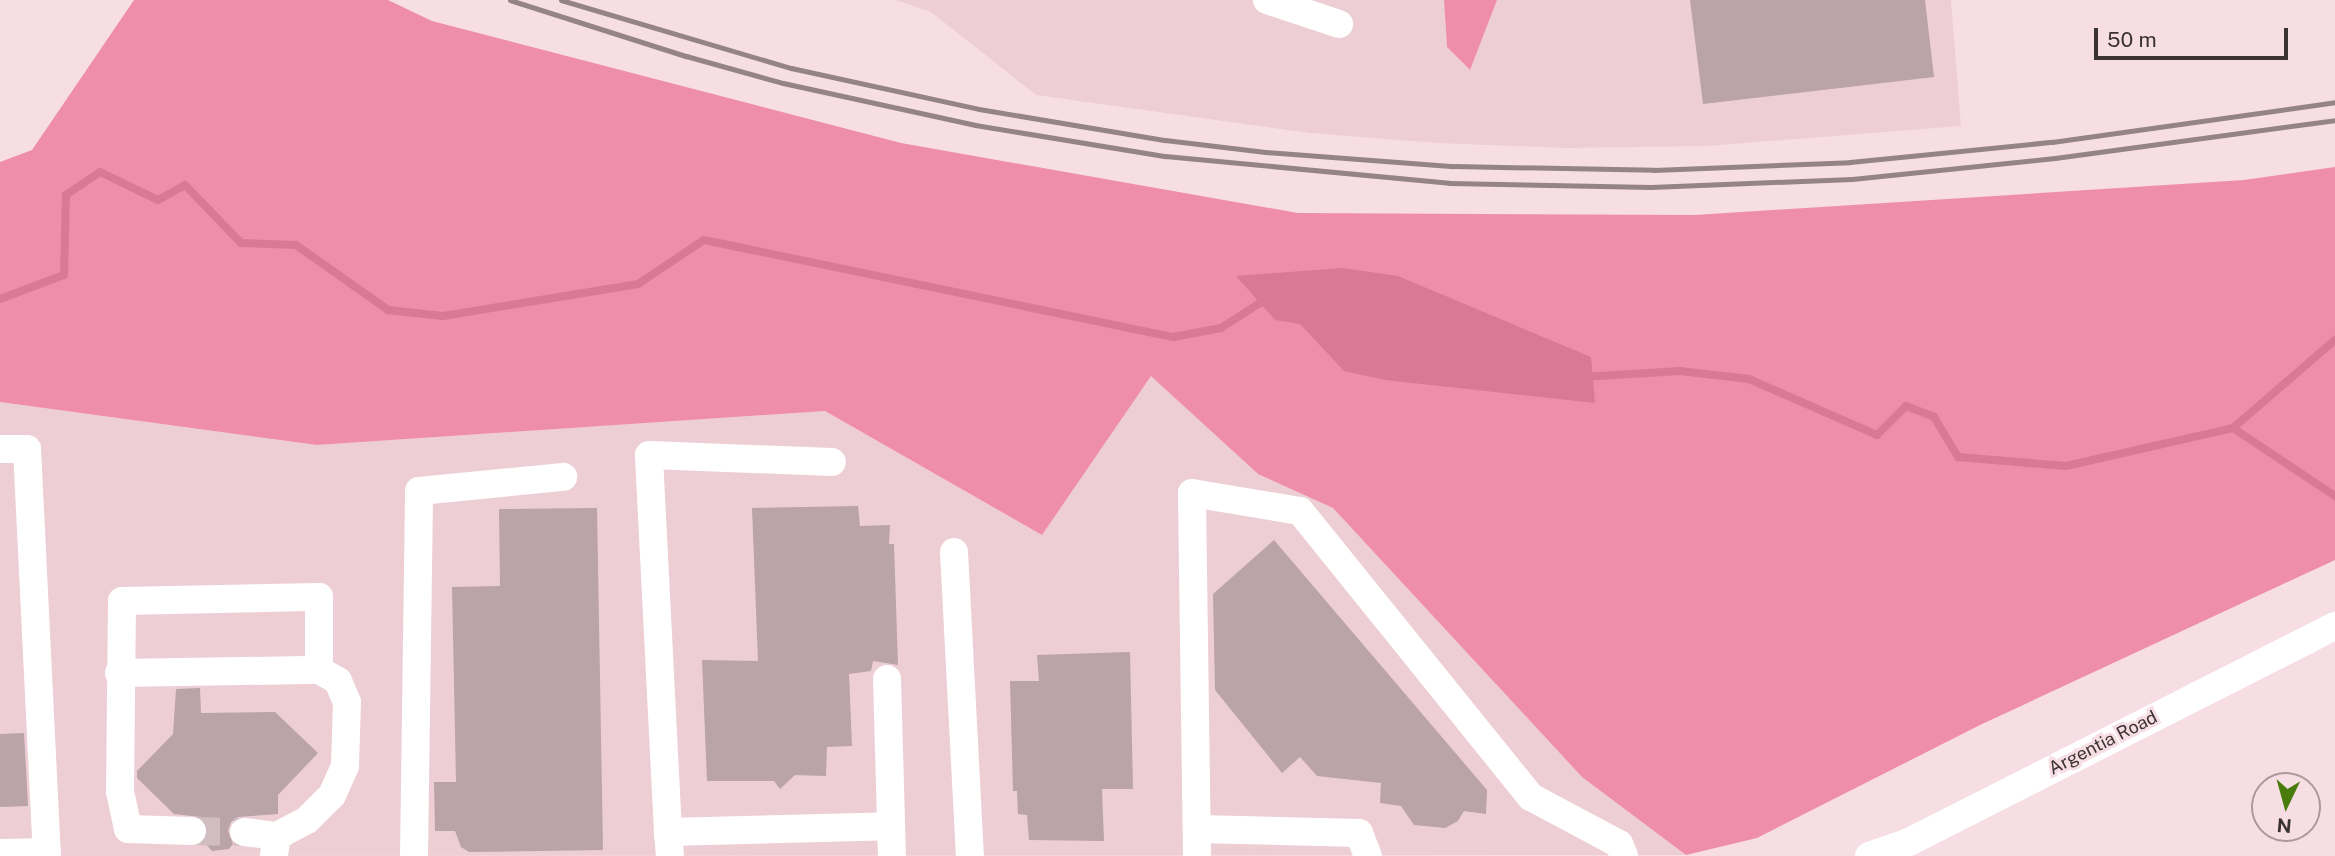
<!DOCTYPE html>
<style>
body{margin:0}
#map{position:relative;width:2335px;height:856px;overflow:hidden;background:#f7dee4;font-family:"Public Sans",sans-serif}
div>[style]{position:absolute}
.built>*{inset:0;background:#eeced5}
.forest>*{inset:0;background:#ef8eac}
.water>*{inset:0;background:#d97997}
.stream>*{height:8px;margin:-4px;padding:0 4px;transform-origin:4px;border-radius:4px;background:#d97997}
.building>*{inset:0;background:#baa3a9}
.minor-tunnel>*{height:28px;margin-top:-14px;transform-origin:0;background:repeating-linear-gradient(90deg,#d1bcc1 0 28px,transparent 0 42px)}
.minor>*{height:28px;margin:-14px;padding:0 14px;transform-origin:14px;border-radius:14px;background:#fff}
.rail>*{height:5px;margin:-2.5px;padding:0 2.5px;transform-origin:2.5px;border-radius:2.5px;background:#948487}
span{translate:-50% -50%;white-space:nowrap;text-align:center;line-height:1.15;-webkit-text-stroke:6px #f7dee4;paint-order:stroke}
.street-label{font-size:18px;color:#3b3234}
.north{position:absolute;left:2251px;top:772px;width:70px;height:70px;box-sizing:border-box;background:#f7dee4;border:2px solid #ac999e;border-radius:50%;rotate:185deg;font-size:19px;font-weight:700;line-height:28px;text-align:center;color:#3b3234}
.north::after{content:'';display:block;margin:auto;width:24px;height:32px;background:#497c0c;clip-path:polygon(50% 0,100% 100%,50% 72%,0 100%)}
.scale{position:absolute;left:2094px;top:28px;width:194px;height:32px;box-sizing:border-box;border:4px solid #3b3234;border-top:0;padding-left:9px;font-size:21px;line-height:24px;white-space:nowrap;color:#3b3234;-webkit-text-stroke:5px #f7dee4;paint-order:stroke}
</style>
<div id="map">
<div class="built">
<i style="clip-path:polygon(896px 0,1444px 0,1447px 47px,1469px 70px,1497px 0,1951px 0,1961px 126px,1707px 146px,1567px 148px,1438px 143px,1310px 133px,1036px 95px,931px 12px)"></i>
<i style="clip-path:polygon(1151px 375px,1258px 474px,1333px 508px,1582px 777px,1686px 855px,0 856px,0 402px,317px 445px,825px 411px,1042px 535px)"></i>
</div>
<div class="forest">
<i style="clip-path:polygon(134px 0,388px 0,432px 21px,901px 143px,1298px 213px,1695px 215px,2244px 180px,2335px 167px,2335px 560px,1980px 725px,1757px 838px,1686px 855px,1582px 777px,1333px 508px,1258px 474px,1151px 376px,1042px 535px,825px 411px,317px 445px,0 402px,0 162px,32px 150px)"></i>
<i style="clip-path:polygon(1444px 0,1497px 0,1470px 70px,1447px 47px)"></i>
</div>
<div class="water">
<i style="clip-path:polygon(1342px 268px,1398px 276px,1591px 357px,1595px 403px,1385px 380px,1344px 371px,1300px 324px,1275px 320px,1236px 276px)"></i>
</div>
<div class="stream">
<i style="left:0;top:299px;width:68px;rotate:-20.6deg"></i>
<i style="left:64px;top:275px;width:80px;rotate:-88.6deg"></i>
<i style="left:66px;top:195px;width:41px;rotate:-34.1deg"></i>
<i style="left:100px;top:172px;width:64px;rotate:25.8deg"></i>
<i style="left:158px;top:200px;width:31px;rotate:-29deg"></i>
<i style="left:185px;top:185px;width:81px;rotate:46deg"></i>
<i style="left:241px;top:243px;width:55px;rotate:2.1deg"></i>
<i style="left:296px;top:245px;width:113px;rotate:35.2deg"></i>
<i style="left:388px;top:310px;width:55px;rotate:6.2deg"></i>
<i style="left:443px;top:316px;width:198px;rotate:-9.3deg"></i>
<i style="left:638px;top:284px;width:79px;rotate:-33.7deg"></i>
<i style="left:704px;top:240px;width:479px;rotate:11.7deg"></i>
<i style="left:1173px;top:337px;width:49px;rotate:-10.6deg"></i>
<i style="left:1221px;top:328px;width:46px;rotate:-32.7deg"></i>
<i style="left:1260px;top:303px;width:9px;rotate:-6deg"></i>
<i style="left:1584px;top:377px;width:96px;rotate:-3.6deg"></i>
<i style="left:1680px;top:371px;width:69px;rotate:6.6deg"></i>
<i style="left:1749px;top:379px;width:140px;rotate:23.6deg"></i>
<i style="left:1877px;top:435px;width:41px;rotate:-45deg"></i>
<i style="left:1906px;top:406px;width:30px;rotate:21deg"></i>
<i style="left:1934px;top:417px;width:47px;rotate:59deg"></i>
<i style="left:1958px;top:457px;width:108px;rotate:4.8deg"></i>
<i style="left:2066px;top:466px;width:171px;rotate:-12.8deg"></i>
<i style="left:2233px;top:428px;width:135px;rotate:-40.8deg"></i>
<i style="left:2233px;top:428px;width:123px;rotate:33.7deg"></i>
</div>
<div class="building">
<i style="clip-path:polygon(1690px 0,1925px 0,1934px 77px,1703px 104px)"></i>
<i style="clip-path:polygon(858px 506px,860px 526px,890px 525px,889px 544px,894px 544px,898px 665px,873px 661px,871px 671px,849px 674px,852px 746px,827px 747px,826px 776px,795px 775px,780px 789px,774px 781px,707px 781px,702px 660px,758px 661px,752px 508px)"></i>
<i style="clip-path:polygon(597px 508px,603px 850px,469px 852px,461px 847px,455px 831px,435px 831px,434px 782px,456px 782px,452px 587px,500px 586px,499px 509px)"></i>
<i style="clip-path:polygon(1274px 540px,1487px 790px,1486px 814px,1464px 811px,1458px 821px,1445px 828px,1414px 825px,1401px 806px,1380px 803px,1381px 783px,1317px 776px,1300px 757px,1282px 773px,1215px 690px,1213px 594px)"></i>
<i style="clip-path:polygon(1130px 652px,1133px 789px,1102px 789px,1104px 841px,1029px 840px,1027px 815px,1018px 814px,1017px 791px,1013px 791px,1010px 681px,1039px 681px,1037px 655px)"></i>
<i style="clip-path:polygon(200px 688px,201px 713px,275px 712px,318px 753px,278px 795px,278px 814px,238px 817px,231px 822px,228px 831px,233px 844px,229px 849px,212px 851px,204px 842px,209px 831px,201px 817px,174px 814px,137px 778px,137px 771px,173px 734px,176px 689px)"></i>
<i style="clip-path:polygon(24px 733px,28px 806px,0 807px,0 734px)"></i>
</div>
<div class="minor-tunnel">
<i style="left:192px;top:831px;width:52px;rotate:1.1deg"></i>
</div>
<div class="minor">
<i style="left:1267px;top:0;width:76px;rotate:18.4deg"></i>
<i style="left:0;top:449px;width:27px"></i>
<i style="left:27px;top:449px;width:407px;rotate:87.2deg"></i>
<i style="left:954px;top:552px;width:304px;rotate:87deg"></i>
<i style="left:119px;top:673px;width:200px;rotate:-0.9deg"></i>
<i style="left:887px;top:679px;width:177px;rotate:88.4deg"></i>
<i style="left:1198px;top:829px;width:161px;rotate:1.4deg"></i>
<i style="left:1359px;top:833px;width:25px;rotate:69deg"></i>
<i style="left:192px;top:831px;width:64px;rotate:-178.2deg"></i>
<i style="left:128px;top:829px;width:38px;rotate:-102deg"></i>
<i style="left:120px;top:792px;width:191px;rotate:-89.4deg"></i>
<i style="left:122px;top:601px;width:197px;rotate:-1.2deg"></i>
<i style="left:319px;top:597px;width:73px;rotate:90deg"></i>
<i style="left:319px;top:670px;width:22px;rotate:30deg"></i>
<i style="left:338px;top:681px;width:23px;rotate:67deg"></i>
<i style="left:347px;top:702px;width:64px;rotate:91.8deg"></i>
<i style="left:345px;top:766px;width:32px;rotate:114deg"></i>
<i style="left:332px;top:795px;width:35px;rotate:135deg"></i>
<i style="left:307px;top:820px;width:34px;rotate:152deg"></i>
<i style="left:277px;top:836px;width:20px;rotate:99deg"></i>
<i style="left:244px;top:832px;width:33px;rotate:7deg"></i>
<i style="left:668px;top:832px;width:377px;rotate:-92.9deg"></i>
<i style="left:649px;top:455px;width:183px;rotate:2.2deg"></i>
<i style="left:0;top:853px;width:47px;rotate:-1.2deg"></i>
<i style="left:414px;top:856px;width:365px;rotate:-89.2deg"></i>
<i style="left:419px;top:491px;width:145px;rotate:-5.6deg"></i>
<i style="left:670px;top:856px;width:24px;rotate:-95deg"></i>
<i style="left:668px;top:832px;width:223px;rotate:-1.5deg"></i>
<i style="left:1197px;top:856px;width:363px;rotate:-90.8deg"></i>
<i style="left:1192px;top:493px;width:109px;rotate:9.5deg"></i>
<i style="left:1300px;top:511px;width:368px;rotate:51.1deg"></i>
<i style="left:1531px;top:797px;width:100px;rotate:28.1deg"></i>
<i style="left:1619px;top:844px;width:13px;rotate:67deg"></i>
<i style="left:1869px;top:856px;width:42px;rotate:-19.3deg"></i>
<i style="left:1909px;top:842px;width:478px;rotate:-26.9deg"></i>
</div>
<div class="rail">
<i style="left:510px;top:0;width:185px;rotate:17.7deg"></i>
<i style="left:686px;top:56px;width:101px;rotate:15.6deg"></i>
<i style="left:783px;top:83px;width:197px;rotate:12.3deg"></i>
<i style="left:975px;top:125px;width:193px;rotate:9.3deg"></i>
<i style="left:1165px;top:156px;width:285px;rotate:5.4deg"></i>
<i style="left:1449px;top:183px;width:202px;rotate:1.1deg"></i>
<i style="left:1651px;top:187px;width:201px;rotate:-2.3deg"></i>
<i style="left:1852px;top:179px;width:204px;rotate:-5.9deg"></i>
<i style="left:2055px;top:158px;width:283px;rotate:-7.7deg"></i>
<i style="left:561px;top:0;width:240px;rotate:16.5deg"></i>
<i style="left:791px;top:68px;width:192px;rotate:12.3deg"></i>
<i style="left:979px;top:109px;width:189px;rotate:9.5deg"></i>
<i style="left:1165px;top:140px;width:101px;rotate:6.8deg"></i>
<i style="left:1265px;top:152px;width:189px;rotate:4.3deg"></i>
<i style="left:1453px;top:166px;width:201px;rotate:1.1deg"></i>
<i style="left:1654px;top:170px;width:196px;rotate:-2.3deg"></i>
<i style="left:1850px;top:162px;width:203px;rotate:-5.7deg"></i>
<i style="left:2052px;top:142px;width:286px;rotate:-8deg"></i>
</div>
<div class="street-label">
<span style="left:2103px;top:743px;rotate:-27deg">Argentia Road</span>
</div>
<div class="north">N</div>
<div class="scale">50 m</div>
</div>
